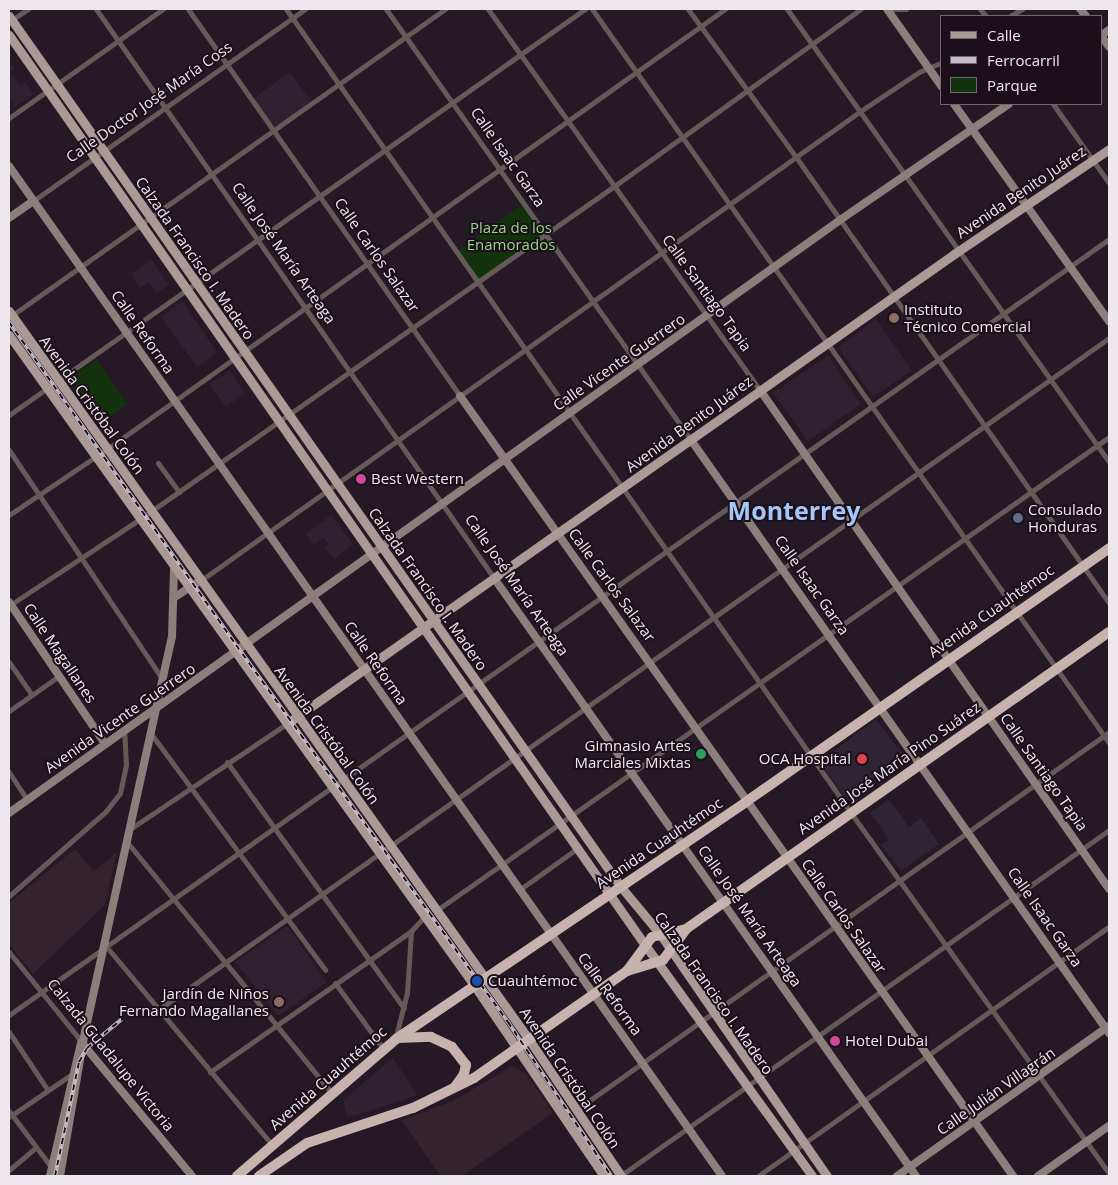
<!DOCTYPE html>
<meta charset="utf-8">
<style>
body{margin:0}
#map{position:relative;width:1118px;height:1185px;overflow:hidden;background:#241924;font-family:"Open Sans",sans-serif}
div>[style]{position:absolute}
.built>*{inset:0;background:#302130}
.industrial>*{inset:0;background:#33232d}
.medical>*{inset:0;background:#2e2433}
.green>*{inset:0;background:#12310d}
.street>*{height:5px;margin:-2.5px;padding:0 2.5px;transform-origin:2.5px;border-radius:2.5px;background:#645b59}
.secondary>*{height:8px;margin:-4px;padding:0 4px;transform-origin:4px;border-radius:4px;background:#8c7e7b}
.primary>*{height:9px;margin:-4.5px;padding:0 4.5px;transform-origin:4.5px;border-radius:4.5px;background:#ab9996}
.highway>*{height:10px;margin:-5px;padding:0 5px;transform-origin:5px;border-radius:5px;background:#c7b2ae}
.rail>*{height:4px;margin-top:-2px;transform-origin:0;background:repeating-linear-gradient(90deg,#1b101a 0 5.5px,#c5bdc5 0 11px);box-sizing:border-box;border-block:1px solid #c5bdc5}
.dots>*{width:14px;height:14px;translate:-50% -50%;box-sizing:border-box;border:2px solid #1b101a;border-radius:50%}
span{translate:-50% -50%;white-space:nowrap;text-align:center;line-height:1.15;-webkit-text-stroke:4px #1b101a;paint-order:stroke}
.street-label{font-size:15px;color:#efe7ee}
.park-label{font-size:15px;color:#91da85}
.poi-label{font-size:15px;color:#efe7ee}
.left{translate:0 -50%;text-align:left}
.right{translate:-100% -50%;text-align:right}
.town-label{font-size:25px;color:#a3c7f8;font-weight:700}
.frame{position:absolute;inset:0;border:10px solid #efe7ee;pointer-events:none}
.legend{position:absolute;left:940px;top:15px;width:162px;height:90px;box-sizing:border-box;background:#1b101a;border:1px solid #70666f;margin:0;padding:6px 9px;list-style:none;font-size:15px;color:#efe7ee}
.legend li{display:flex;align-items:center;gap:10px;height:25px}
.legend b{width:25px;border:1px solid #70666f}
</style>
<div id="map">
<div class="built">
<i style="clip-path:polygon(9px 60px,15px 68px,10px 72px,20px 85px,25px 82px,34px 94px,15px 107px,9px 98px)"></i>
<i style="clip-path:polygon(290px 72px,311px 101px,275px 128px,253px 99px)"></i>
<i style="clip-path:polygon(151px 259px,169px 285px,157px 293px,149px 282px,140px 288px,131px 274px)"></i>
<i style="clip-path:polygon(182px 301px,217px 352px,197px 367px,161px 317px)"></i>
<i style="clip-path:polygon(876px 319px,912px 371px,873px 397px,838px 347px)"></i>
<i style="clip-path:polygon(828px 355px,861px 404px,808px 441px,773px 393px)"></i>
<i style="clip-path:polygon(230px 370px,245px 393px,226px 407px,209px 384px)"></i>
<i style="clip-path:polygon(331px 515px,353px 544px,334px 559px,325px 548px,329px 545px,324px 537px,314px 545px,306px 534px)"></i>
<i style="clip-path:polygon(287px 926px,327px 982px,278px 1016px,235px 962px)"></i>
<i style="clip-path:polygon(393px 1058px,418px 1095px,347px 1118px,343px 1100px)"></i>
</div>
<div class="industrial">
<i style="clip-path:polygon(75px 849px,94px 871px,117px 852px,105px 905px,33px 974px,9px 944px,9px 903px)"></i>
<i style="clip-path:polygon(512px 1066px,526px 1074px,553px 1113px,462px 1176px,441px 1176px,401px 1120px,453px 1101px)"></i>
</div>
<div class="medical">
<i style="clip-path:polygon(876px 719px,904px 756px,846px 798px,819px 762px)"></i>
<i style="clip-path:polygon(889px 799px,909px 827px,921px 818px,939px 844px,901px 871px,881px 845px,889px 839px,870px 813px)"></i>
</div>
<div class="green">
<i style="clip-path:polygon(524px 203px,546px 235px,479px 282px,457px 251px)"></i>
<i style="clip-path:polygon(97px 360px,127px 404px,102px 423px,71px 378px)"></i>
</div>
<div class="street">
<i style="left:96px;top:9px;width:694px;rotate:55.03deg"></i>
<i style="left:188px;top:9px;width:473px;rotate:54.9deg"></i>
<i style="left:286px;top:9px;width:983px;rotate:54.9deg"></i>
<i style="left:851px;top:813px;width:443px;rotate:54.4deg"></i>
<i style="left:386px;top:9px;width:528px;rotate:54.71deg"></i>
<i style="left:488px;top:9px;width:468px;rotate:54.5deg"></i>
<i style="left:592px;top:9px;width:898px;rotate:54.84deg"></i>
<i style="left:688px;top:9px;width:183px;rotate:53.9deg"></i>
<i style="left:796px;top:157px;width:545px;rotate:54.94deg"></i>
<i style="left:787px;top:9px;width:556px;rotate:54.59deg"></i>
<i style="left:890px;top:9px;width:16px"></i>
<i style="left:980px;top:9px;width:9px;rotate:49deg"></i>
<i style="left:1010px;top:16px;width:14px;rotate:-30deg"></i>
<i style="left:10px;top:21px;width:22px;rotate:-34deg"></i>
<i style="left:1053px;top:104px;width:97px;rotate:54.7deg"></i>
<i style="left:9px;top:118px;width:189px;rotate:-35.3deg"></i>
<i style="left:33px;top:201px;width:333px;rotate:-35.2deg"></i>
<i style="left:11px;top:316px;width:532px;rotate:-35.27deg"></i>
<i style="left:9px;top:415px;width:705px;rotate:-35.18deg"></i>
<i style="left:9px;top:450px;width:277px;rotate:56.2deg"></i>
<i style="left:158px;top:463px;width:36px;rotate:54deg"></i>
<i style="left:9px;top:515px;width:118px;rotate:-34deg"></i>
<i style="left:107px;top:449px;width:759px;rotate:-35.45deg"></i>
<i style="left:200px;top:581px;width:812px;rotate:-35.43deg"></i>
<i style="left:862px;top:110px;width:69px;rotate:-33.7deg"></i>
<i style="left:919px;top:72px;width:25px;rotate:-23deg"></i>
<i style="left:10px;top:605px;width:156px;rotate:-33.5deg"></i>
<i style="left:140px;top:519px;width:578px;rotate:-35.07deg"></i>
<i style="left:613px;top:187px;width:305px;rotate:-35.7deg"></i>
<i style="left:9px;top:662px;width:40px;rotate:55.1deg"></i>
<i style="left:9px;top:711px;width:61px;rotate:-35deg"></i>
<i style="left:152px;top:735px;width:292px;rotate:53.6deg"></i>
<i style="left:227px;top:762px;width:303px;rotate:54.3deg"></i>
<i style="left:9px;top:772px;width:33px;rotate:57deg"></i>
<i style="left:130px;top:829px;width:188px;rotate:-33.9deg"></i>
<i style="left:127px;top:842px;width:324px;rotate:50.8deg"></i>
<i style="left:519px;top:890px;width:74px;rotate:-35.6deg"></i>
<i style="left:9px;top:896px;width:129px;rotate:-41.2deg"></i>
<i style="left:106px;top:811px;width:23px;rotate:-52deg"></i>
<i style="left:120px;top:793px;width:29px;rotate:-78deg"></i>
<i style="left:126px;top:765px;width:34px;rotate:-93deg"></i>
<i style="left:437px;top:910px;width:822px;rotate:-35.14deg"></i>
<i style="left:105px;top:945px;width:262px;rotate:50.1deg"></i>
<i style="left:9px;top:952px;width:114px;rotate:51deg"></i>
<i style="left:335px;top:983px;width:81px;rotate:53.6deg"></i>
<i style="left:158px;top:1010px;width:1164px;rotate:-35.25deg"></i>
<i style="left:9px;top:1015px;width:1346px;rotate:-35.2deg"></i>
<i style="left:9px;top:1032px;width:69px;rotate:56.3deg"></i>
<i style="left:396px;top:1036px;width:44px;rotate:-75.7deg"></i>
<i style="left:407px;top:993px;width:62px;rotate:-86.3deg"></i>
<i style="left:411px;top:931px;width:21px;rotate:-47deg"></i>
<i style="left:210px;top:1072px;width:246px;rotate:-35deg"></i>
<i style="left:576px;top:1110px;width:653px;rotate:-35.34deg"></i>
<i style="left:9px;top:1111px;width:71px;rotate:53deg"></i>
<i style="left:9px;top:1117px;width:76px;rotate:-34.3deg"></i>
<i style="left:9px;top:1170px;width:34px;rotate:-40deg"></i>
<i style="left:620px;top:1176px;width:599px;rotate:-35.28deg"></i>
<i style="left:758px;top:1176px;width:430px;rotate:-35.4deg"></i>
</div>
<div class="secondary">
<i style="left:887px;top:9px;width:95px;rotate:54.8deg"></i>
<i style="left:1080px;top:9px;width:9px;rotate:49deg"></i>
<i style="left:1102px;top:35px;width:9px;rotate:-36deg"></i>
<i style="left:1102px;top:37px;width:12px;rotate:55deg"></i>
<i style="left:954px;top:104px;width:267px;rotate:54.5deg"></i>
<i style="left:9px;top:166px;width:1236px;rotate:54.78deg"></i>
<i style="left:9px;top:218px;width:29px;rotate:-35deg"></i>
<i style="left:760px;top:390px;width:609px;rotate:55.03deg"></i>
<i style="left:460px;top:396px;width:956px;rotate:54.66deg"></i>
<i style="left:691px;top:440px;width:726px;rotate:54.82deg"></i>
<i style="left:494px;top:578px;width:732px;rotate:54.79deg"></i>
<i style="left:175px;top:597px;width:30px;rotate:-33deg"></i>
<i style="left:9px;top:602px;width:171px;rotate:55.9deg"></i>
<i style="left:9px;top:813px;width:1021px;rotate:-35.51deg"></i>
<i style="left:840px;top:220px;width:205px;rotate:-34.5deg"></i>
<i style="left:82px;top:1043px;width:173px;rotate:50.4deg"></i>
<i style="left:50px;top:1176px;width:137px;rotate:-76.9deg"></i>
<i style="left:60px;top:1176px;width:146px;rotate:-80.2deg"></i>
<i style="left:85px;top:1032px;width:404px;rotate:-77.6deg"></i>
<i style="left:172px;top:637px;width:69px;rotate:-88.3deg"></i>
<i style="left:897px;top:1176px;width:260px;rotate:-35.3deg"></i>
<i style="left:1038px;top:1176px;width:87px;rotate:-35.2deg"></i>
</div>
<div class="primary">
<i style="left:9px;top:16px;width:1065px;rotate:54.91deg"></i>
<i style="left:621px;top:887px;width:61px;rotate:50.3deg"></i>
<i style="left:660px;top:934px;width:294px;rotate:55.4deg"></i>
<i style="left:9px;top:35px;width:1110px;rotate:55.05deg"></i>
<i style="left:645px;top:945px;width:285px;rotate:54.1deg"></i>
<i style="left:9px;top:311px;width:897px;rotate:54.48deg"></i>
<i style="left:530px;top:1041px;width:163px;rotate:56deg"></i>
<i style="left:9px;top:335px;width:799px;rotate:54.42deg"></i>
<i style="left:474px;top:985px;width:231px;rotate:55.8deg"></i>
<i style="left:292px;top:720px;width:810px;rotate:-35.14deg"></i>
<i style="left:954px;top:254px;width:187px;rotate:-34.1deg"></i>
</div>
<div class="highway">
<i style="left:627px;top:971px;width:38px;rotate:-17deg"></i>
<i style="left:663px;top:960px;width:39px;rotate:-53deg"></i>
<i style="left:686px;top:929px;width:517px;rotate:-35.07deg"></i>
<i style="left:398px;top:1038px;width:33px;rotate:-2deg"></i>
<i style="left:431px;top:1037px;width:23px;rotate:25deg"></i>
<i style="left:452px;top:1047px;width:23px;rotate:52deg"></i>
<i style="left:466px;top:1065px;width:9px;rotate:103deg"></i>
<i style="left:464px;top:1074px;width:16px;rotate:125deg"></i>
<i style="left:237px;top:1176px;width:210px;rotate:-40.7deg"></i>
<i style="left:396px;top:1039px;width:424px;rotate:-34.1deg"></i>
<i style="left:747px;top:801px;width:442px;rotate:-34.9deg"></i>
<i style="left:259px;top:1176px;width:58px;rotate:-34.5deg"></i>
<i style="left:307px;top:1143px;width:112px;rotate:-18.3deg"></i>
<i style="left:413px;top:1108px;width:68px;rotate:-26.2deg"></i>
<i style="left:474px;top:1078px;width:187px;rotate:-35deg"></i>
<i style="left:627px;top:971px;width:42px;rotate:-53.7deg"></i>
<i style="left:652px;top:937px;width:35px;rotate:-13deg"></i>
</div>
<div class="rail">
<i style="left:9px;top:322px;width:395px;rotate:54.9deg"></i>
<i style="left:236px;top:645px;width:465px;rotate:54.2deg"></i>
<i style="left:508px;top:1022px;width:185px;rotate:56.2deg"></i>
<i style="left:55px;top:1176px;width:116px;rotate:-78.1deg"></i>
<i style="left:79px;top:1062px;width:16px;rotate:-60deg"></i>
<i style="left:87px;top:1048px;width:45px;rotate:-39.6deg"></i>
</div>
<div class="dots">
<i style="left:894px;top:318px;background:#8d6e63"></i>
<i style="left:361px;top:479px;background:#d1479c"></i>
<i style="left:1018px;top:518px;background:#5c6f8a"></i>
<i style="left:701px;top:754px;background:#2e9e5b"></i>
<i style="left:862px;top:759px;background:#e0444e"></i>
<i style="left:477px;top:981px;background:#1a4fb4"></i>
<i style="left:279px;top:1002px;background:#8d6e63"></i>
<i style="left:835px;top:1041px;background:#d1479c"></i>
</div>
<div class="street-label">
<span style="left:149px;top:102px;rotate:-35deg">Calle Doctor José María Coss</span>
<span style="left:508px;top:157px;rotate:55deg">Calle Isaac Garza</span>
<span style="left:1021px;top:192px;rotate:-34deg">Avenida Benito Juárez</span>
<span style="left:284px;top:253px;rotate:55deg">Calle José María Arteaga</span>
<span style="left:377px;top:255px;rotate:55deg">Calle Carlos Salazar</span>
<span style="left:195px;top:258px;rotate:55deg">Calzada Francisco I. Madero</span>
<span style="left:707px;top:293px;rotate:54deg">Calle Santiago Tapia</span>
<span style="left:143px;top:332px;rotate:55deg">Calle Reforma</span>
<span style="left:619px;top:362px;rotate:-35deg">Calle Vicente Guerrero</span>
<span style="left:92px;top:405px;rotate:54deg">Avenida Cristóbal Colón</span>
<span style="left:689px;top:424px;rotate:-36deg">Avenida Benito Juárez</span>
<span style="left:517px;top:585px;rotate:55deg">Calle José María Arteaga</span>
<span style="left:612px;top:585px;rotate:54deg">Calle Carlos Salazar</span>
<span style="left:812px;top:585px;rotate:55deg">Calle Isaac Garza</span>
<span style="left:428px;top:589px;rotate:55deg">Calzada Francisco I. Madero</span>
<span style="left:991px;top:611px;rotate:-35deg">Avenida Cuauhtémoc</span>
<span style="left:60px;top:653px;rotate:56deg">Calle Magallanes</span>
<span style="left:376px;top:663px;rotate:55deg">Calle Reforma</span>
<span style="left:120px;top:718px;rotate:-35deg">Avenida Vicente Guerrero</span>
<span style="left:327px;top:735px;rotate:54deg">Avenida Cristóbal Colón</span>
<span style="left:889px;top:768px;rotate:-35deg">Avenida José María Pino Suárez</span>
<span style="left:1044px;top:772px;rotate:55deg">Calle Santiago Tapia</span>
<span style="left:659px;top:843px;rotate:-34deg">Avenida Cuauhtémoc</span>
<span style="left:750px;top:916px;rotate:55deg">Calle José María Arteaga</span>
<span style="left:844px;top:916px;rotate:55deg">Calle Carlos Salazar</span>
<span style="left:1045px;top:917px;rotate:55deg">Calle Isaac Garza</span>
<span style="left:714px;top:993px;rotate:55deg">Calzada Francisco I. Madero</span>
<span style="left:610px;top:994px;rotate:54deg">Calle Reforma</span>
<span style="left:111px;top:1055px;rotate:51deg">Calzada Guadalupe Victoria</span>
<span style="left:328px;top:1078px;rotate:-41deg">Avenida Cuauhtémoc</span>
<span style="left:570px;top:1078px;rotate:56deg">Avenida Cristóbal Colón</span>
<span style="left:996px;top:1091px;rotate:-35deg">Calle Julián Villagrán</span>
</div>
<div class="park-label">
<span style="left:511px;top:236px">Plaza de los<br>Enamorados</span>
</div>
<div class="poi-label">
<span class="left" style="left:904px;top:318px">Instituto<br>Técnico Comercial</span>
<span class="left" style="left:371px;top:479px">Best Western</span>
<span class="left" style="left:1028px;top:518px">Consulado<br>Honduras</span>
<span class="right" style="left:691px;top:754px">Gimnasio Artes<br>Marciales Mixtas</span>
<span class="right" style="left:851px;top:759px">OCA Hospital</span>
<span class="left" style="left:488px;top:981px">Cuauhtémoc</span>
<span class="right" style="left:269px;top:1002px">Jardín de Niños<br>Fernando Magallanes</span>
<span class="left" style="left:845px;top:1041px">Hotel Dubai</span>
</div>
<div class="town-label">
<span style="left:794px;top:510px">Monterrey</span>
</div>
<div class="frame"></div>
<ul class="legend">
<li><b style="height:6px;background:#ab9996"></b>Calle</li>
<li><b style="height:6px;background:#c5bdc5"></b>Ferrocarril</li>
<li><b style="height:14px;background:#12310d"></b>Parque</li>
</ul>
</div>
